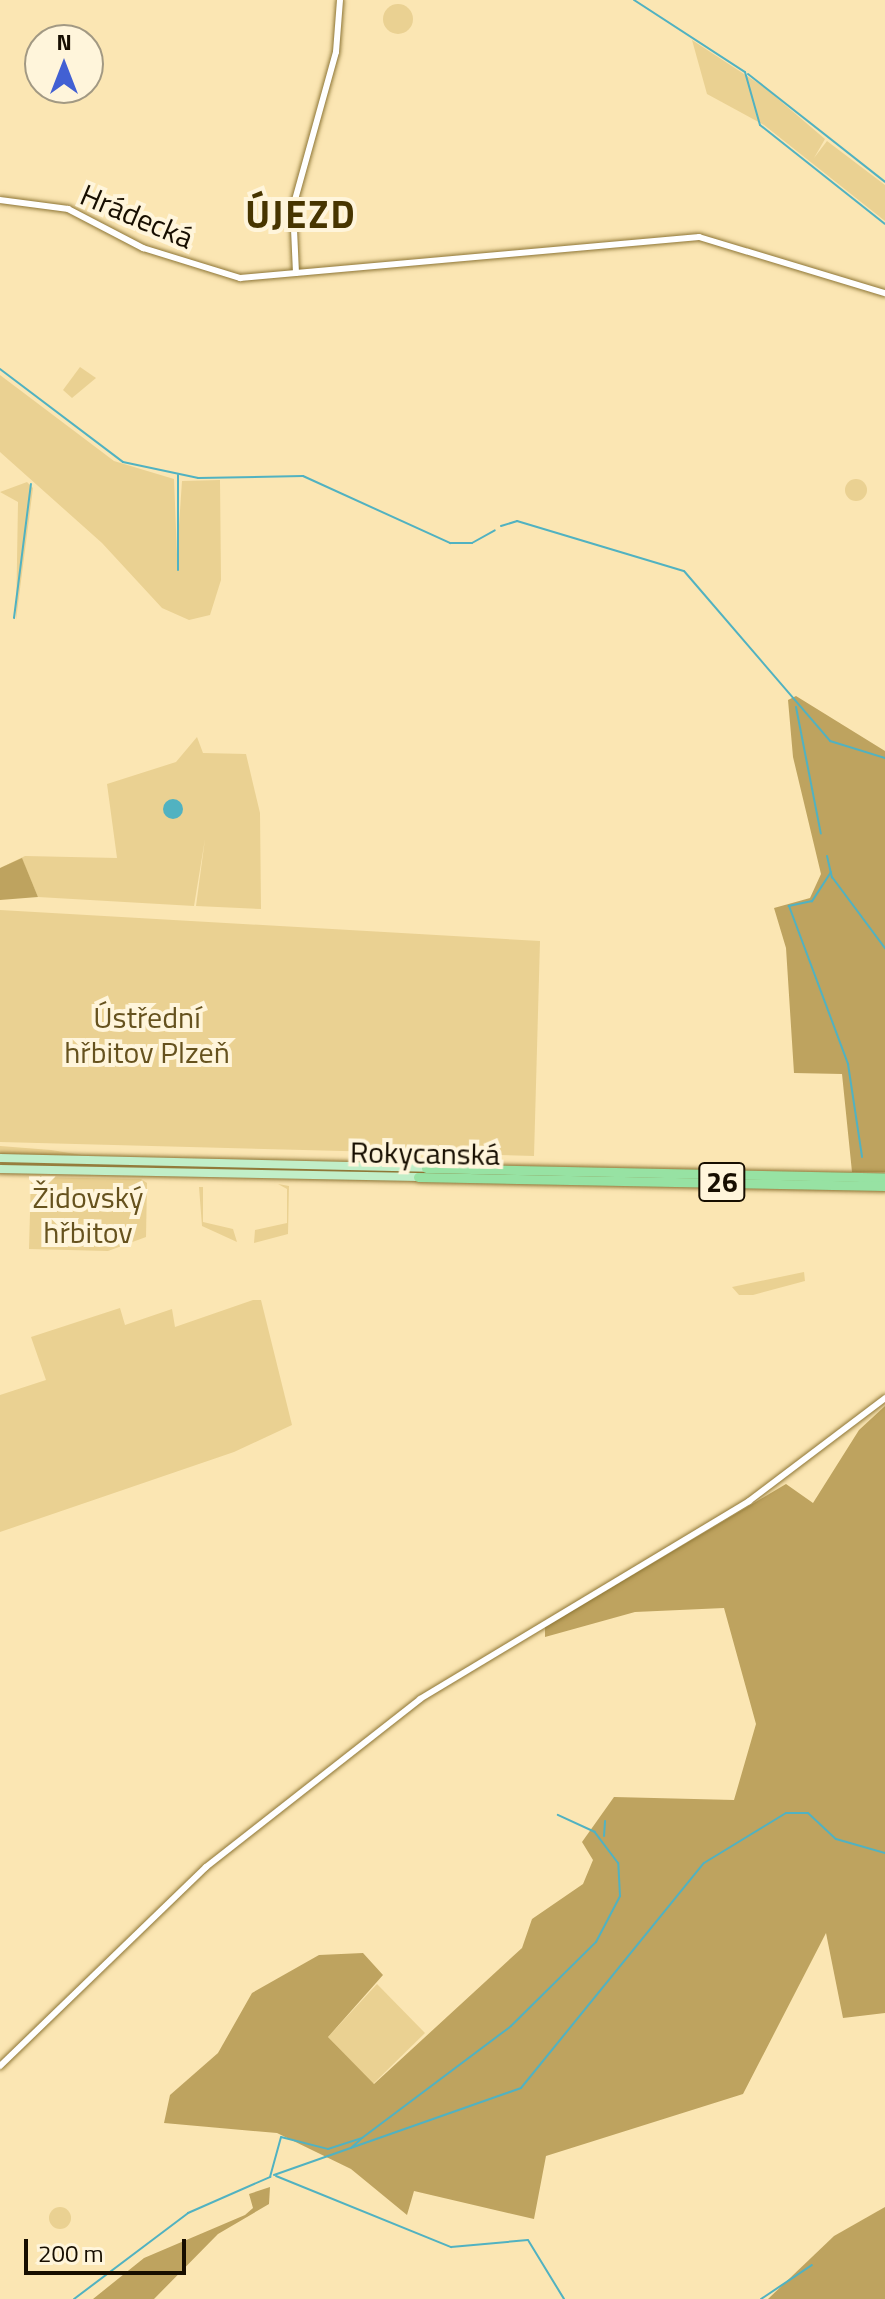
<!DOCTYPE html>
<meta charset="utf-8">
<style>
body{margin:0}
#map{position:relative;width:885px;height:2299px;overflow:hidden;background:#fbe6b3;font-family:"Titillium Web",sans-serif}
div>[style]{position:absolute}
.green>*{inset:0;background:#ead192}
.round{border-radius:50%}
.forest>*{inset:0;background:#bea35f}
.water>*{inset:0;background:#51b2c1}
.stream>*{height:2px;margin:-1px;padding:0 1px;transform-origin:1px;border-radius:1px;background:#51b2c1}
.roads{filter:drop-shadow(0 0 2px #8d7535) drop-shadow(0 0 2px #8d7535)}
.minor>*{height:6px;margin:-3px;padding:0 3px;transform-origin:3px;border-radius:3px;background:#fff}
.major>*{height:8px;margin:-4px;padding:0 4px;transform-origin:4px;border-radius:4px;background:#c1eec8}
.highway>*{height:9px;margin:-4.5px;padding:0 4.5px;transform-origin:4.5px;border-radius:4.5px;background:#97e2a3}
span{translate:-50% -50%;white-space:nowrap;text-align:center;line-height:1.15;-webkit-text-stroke:8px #fff5db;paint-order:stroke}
.shield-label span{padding:2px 6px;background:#fff5db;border:2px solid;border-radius:6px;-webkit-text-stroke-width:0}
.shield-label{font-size:28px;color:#170e00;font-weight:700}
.street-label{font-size:30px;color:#170e00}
.park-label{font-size:30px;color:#66521e}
.district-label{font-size:38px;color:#473500;font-weight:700;letter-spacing:2px}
.north{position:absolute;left:24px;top:24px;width:80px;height:80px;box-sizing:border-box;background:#fff5db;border:2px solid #a29983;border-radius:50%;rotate:0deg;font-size:22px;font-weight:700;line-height:32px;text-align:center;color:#170e00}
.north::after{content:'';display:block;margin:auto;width:28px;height:36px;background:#4260d3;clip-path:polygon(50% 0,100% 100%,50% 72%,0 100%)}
.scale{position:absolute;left:24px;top:2239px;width:162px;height:36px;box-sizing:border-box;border:4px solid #170e00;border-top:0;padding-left:10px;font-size:24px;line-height:28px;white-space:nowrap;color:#170e00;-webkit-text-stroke:6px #fff5db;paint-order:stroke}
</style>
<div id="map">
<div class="green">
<i class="round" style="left:383px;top:4px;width:30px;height:30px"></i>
<i style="clip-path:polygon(692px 40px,764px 87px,825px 139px,814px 158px,827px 141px,885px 185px,885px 221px,764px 125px,707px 94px)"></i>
<i style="clip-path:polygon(80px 367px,96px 378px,72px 398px,63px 390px)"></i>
<i style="clip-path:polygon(0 375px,114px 461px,174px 479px,177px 555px,182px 481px,220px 480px,221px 580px,210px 615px,189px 620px,162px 608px,102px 543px,0 452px)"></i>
<i class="round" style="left:845px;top:479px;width:22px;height:22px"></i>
<i style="clip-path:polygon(27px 482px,33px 488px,16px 620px,18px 502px,0 492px)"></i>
<i style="clip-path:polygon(197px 737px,203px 753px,246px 754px,260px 813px,261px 909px,196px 906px,205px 839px,194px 906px,38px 897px,22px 859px,0 868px,25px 856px,117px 858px,107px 784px,176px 762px)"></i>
<i style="clip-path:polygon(0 910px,540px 941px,534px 1156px,0 1142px)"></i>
<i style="clip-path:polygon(0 1146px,51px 1150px,82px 1155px,0 1155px)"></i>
<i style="clip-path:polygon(0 1161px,287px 1169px,288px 1170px,0 1165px)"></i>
<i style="clip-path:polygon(31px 1177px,141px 1179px,147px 1183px,146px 1237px,108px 1251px,29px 1249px)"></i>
<i style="clip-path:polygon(278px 1184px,289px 1186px,288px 1234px,254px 1243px,255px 1230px,287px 1223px,287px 1189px)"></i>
<i style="clip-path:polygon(199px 1187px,203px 1187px,203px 1222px,233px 1229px,237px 1242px,202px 1226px)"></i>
<i style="clip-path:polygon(804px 1272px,805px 1281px,753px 1295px,739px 1295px,732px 1287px)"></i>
<i style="clip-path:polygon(253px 1300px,261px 1300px,292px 1425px,234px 1452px,0 1532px,0 1395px,46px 1380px,31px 1337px,120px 1308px,125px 1325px,172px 1309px,175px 1327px)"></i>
<i style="clip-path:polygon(377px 1984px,425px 2033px,373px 2084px,328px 2037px)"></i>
<i class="round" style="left:49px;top:2207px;width:22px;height:22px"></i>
</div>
<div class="forest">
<i style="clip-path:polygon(796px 696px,885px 751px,885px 1172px,852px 1172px,842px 1074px,794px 1073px,786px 948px,774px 908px,810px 898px,821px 874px,793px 757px,788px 700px)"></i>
<i style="clip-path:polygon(22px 858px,38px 897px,0 900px,0 868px)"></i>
<i style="clip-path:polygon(885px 1406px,885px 2013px,843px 2018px,826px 1933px,743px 2094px,546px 2156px,534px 2219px,414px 2191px,407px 2215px,351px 2169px,277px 2133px,164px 2123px,170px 2095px,218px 2053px,252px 1993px,319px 1955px,363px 1953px,383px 1975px,328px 2037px,374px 2084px,522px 1948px,532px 1919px,583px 1884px,593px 1860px,582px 1842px,614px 1797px,734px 1800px,756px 1724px,724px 1608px,635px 1612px,545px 1637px,545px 1627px,786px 1484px,813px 1503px,859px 1430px)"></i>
<i style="clip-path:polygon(270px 2187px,269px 2204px,218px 2234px,154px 2299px,93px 2299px,144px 2258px,245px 2215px,253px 2208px,249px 2194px)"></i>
<i style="clip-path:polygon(885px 2207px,885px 2299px,768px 2299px,834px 2236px)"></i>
</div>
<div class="water">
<i class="round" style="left:163px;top:799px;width:20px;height:20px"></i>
</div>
<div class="stream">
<i style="left:634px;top:0;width:132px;rotate:33deg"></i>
<i style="left:745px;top:72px;width:55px;rotate:74.2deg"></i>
<i style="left:760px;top:125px;width:159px;rotate:38.4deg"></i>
<i style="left:748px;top:74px;width:174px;rotate:38.2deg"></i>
<i style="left:0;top:369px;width:154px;rotate:37.1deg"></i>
<i style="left:123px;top:462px;width:77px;rotate:12deg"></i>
<i style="left:198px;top:478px;width:105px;rotate:-1.1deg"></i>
<i style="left:303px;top:476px;width:162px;rotate:24.5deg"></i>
<i style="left:450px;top:543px;width:22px"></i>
<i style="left:472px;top:543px;width:26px;rotate:-29deg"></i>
<i style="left:178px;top:475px;width:95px;rotate:90deg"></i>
<i style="left:501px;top:526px;width:17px;rotate:-17deg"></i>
<i style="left:517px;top:521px;width:174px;rotate:16.7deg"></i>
<i style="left:684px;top:571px;width:224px;rotate:49.3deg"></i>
<i style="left:830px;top:741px;width:58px;rotate:17.2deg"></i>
<i style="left:14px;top:618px;width:135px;rotate:-82.8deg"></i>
<i style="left:796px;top:707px;width:129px;rotate:78.9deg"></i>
<i style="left:827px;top:856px;width:22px;rotate:77deg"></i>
<i style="left:832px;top:877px;width:89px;rotate:53.3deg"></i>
<i style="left:831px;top:872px;width:35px;rotate:123deg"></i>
<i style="left:812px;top:901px;width:24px;rotate:168deg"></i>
<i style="left:789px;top:906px;width:169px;rotate:69.5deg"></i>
<i style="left:848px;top:1064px;width:94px;rotate:81.4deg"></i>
<i style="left:604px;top:1836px;width:15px;rotate:-86deg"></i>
<i style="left:351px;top:2148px;width:13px;rotate:-42deg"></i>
<i style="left:274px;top:2175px;width:262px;rotate:-19.4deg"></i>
<i style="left:521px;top:2088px;width:290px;rotate:-50.9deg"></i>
<i style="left:704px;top:1863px;width:96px;rotate:-31.4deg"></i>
<i style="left:786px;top:1813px;width:22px"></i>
<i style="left:808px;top:1813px;width:38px;rotate:43deg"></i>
<i style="left:836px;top:1839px;width:51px;rotate:15.9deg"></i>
<i style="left:276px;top:2176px;width:189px;rotate:22.1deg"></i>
<i style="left:451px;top:2247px;width:77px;rotate:-5.2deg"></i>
<i style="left:528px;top:2240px;width:69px;rotate:58.6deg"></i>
<i style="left:270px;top:2177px;width:41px;rotate:-74.6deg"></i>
<i style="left:281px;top:2137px;width:49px;rotate:14.3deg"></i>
<i style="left:328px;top:2149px;width:36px;rotate:-18deg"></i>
<i style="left:362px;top:2138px;width:186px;rotate:-36.9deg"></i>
<i style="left:511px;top:2026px;width:120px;rotate:-44.7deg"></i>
<i style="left:596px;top:1942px;width:52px;rotate:-62.4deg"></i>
<i style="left:620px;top:1896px;width:33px;rotate:-93deg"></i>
<i style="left:618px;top:1863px;width:39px;rotate:-127deg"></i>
<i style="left:595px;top:1832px;width:41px;rotate:-155.3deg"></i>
<i style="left:74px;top:2299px;width:143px;rotate:-37deg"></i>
<i style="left:188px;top:2213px;width:90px;rotate:-23.7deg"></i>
<i style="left:761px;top:2299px;width:61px;rotate:-33.7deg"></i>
</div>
<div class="roads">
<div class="minor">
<i style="left:0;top:200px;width:69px;rotate:7.5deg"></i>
<i style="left:68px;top:209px;width:85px;rotate:27.5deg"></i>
<i style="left:143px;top:248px;width:102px;rotate:17.2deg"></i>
<i style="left:240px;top:278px;width:461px;rotate:-5.1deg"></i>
<i style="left:699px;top:237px;width:194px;rotate:16.8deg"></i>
<i style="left:296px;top:273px;width:66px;rotate:-92.6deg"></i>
<i style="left:293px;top:207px;width:161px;rotate:-74.5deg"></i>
<i style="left:336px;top:52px;width:52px;rotate:-85.6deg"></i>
<i style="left:0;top:2066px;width:286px;rotate:-44deg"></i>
<i style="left:206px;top:1867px;width:272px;rotate:-38.1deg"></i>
<i style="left:420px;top:1699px;width:384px;rotate:-31deg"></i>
<i style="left:749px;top:1501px;width:171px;rotate:-37.1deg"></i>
</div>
<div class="major">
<i style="left:0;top:1158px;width:426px;rotate:1.3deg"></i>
<i style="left:0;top:1169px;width:418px;rotate:1.1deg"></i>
</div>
<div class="highway">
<i style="left:426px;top:1168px;width:459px;rotate:1.2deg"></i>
<i style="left:418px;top:1177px;width:467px;rotate:1.1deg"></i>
</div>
</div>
<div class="shield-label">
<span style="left:722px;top:1182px">26</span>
</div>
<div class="street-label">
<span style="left:137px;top:216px;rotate:23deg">Hrádecká</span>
<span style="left:425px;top:1153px;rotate:1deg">Rokycanská</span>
</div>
<div class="park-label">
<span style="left:147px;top:1034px">Ústřední<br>hřbitov Plzeň</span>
<span style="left:88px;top:1214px">Židovský<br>hřbitov</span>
</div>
<div class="district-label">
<span style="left:301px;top:215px">ÚJEZD</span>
</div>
<div class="north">N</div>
<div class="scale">200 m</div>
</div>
